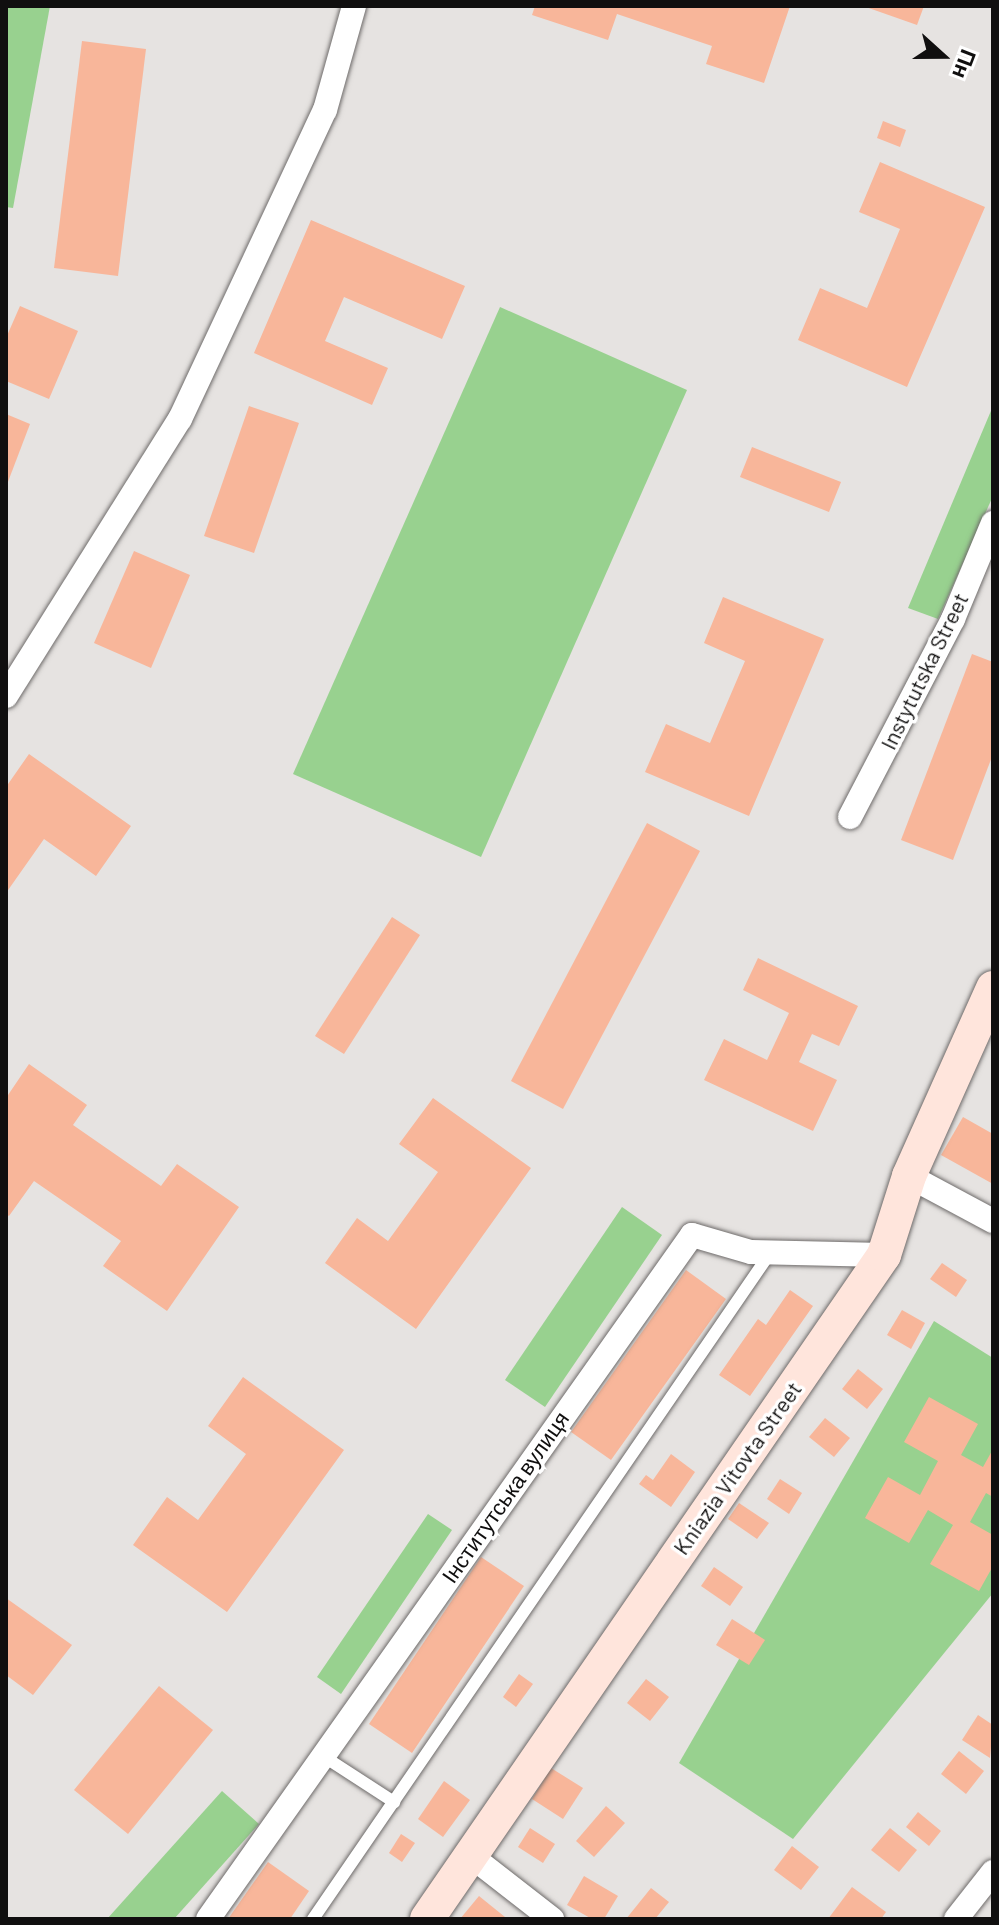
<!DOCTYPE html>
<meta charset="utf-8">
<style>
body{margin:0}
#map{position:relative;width:999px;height:1925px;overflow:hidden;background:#e6e3e1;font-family:Barlow,sans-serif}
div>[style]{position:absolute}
.green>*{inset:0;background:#98d18f}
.building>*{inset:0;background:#f8b69a}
.roads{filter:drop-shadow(0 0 2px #6e6b6a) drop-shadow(0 0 2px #6e6b6a)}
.lane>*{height:12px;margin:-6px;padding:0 6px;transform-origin:6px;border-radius:6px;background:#fff}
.street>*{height:24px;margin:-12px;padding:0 12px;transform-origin:12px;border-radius:12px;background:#fff}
.secondary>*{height:34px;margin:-17px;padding:0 17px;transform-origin:17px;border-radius:17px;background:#ffe5dc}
span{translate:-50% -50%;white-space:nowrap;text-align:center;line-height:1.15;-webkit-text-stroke:7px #fff;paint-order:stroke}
.street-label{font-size:22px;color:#100f0f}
.frame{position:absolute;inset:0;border:8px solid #100f0f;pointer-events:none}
.north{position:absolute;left:903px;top:16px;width:80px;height:80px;-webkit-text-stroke:6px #fff;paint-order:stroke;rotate:111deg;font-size:22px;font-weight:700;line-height:32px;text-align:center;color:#100f0f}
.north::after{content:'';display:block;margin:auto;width:28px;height:36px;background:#100f0f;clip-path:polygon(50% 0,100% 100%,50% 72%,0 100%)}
</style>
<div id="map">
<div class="green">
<i style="clip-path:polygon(6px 6px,50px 6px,13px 208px,6px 207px)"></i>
<i style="clip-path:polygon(500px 307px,687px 390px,481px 857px,293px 774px)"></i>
<i style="clip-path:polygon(993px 406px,993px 496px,938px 619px,908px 608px)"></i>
<i style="clip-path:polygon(622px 1207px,662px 1235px,545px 1407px,505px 1380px)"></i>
<i style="clip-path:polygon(934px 1321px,993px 1358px,993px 1593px,793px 1839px,679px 1763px)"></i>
<i style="clip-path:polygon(428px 1514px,452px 1530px,341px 1694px,317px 1677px)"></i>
<i style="clip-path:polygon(222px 1791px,259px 1824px,174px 1919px,107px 1919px)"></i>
</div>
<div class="building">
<i style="clip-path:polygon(535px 6px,790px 6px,764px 83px,706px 64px,712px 46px,617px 14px,608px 40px,532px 15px)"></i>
<i style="clip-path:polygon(863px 6px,924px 6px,917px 25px)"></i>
<i style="clip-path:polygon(82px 41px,146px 49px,118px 276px,54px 268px)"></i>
<i style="clip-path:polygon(883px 121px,906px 130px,900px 147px,877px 138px)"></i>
<i style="clip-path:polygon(880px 162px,985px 207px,907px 387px,798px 340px,820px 288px,867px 308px,900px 229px,859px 212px)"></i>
<i style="clip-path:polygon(311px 220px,465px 286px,442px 339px,344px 297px,325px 341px,388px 368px,372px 405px,254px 353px)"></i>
<i style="clip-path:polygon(20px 306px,78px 331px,49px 399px,6px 381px,6px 338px)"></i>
<i style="clip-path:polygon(249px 406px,299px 423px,254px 553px,204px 536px)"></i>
<i style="clip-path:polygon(6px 414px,30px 424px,6px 487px)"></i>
<i style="clip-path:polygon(752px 447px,841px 482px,829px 512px,740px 477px)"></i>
<i style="clip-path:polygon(134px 551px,190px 575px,151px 668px,94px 643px)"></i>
<i style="clip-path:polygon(723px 597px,824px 639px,749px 816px,645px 772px,666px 724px,710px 743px,745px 661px,704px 643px)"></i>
<i style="clip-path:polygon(972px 654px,993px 662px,993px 754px,953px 860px,901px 840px)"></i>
<i style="clip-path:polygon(29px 754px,131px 826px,96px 876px,44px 839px,6px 893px,6px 787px)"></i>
<i style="clip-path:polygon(647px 823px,700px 851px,563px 1109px,511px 1081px)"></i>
<i style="clip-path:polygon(392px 917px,420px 935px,344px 1054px,315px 1036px)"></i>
<i style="clip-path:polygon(758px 958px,858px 1006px,839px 1046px,812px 1034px,799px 1062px,837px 1080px,813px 1131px,704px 1080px,724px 1039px,767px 1060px,789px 1013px,743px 990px)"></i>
<i style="clip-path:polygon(29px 1064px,87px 1105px,73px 1125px,161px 1186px,177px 1164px,239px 1207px,167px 1311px,103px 1266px,121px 1241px,34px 1181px,9px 1216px,6px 1214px,6px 1098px)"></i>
<i style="clip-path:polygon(433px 1098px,531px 1168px,416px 1329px,325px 1263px,357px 1218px,388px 1241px,438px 1172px,399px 1144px)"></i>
<i style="clip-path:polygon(963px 1117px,993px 1134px,993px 1184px,941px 1155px)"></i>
<i style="clip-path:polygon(942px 1263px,967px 1280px,956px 1297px,930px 1279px)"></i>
<i style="clip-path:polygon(686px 1270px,726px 1299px,611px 1460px,571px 1432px)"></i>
<i style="clip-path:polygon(790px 1290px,813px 1306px,750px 1396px,719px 1375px,758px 1319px,766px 1325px)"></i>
<i style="clip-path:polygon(902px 1310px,925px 1323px,911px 1349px,887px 1335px)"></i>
<i style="clip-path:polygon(858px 1369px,883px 1389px,867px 1409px,842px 1389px)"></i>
<i style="clip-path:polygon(243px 1377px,344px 1450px,227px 1612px,133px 1545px,167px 1497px,198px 1520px,246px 1454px,208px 1426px)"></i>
<i style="clip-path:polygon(929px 1397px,978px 1424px,961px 1455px,983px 1467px,993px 1449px,993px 1497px,986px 1493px,970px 1522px,993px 1535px,993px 1566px,979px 1591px,930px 1564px,953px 1525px,928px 1510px,909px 1543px,865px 1518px,888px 1477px,920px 1495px,938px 1461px,904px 1442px)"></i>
<i style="clip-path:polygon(825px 1418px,850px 1438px,834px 1457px,809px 1437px)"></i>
<i style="clip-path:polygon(671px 1454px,695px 1472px,671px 1507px,639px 1484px,646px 1475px,653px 1480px)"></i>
<i style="clip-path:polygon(780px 1479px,802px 1493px,789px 1514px,767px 1499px)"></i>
<i style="clip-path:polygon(739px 1503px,769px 1523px,757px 1539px,728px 1519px)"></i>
<i style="clip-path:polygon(481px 1557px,524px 1586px,412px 1753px,369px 1724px)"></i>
<i style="clip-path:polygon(714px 1567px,743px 1587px,730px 1606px,701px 1586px)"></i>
<i style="clip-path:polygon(6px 1598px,72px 1645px,33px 1695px,6px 1675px)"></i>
<i style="clip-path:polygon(732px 1619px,765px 1640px,749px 1665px,716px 1645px)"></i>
<i style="clip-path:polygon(519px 1674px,533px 1684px,516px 1707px,503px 1697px)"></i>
<i style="clip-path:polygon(646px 1679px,669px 1697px,650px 1721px,627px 1703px)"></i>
<i style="clip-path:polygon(159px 1686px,213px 1730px,128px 1834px,74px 1790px)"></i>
<i style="clip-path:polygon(978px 1715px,993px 1725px,990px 1758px,962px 1740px)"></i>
<i style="clip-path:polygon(959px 1751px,984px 1771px,966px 1794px,941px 1774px)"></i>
<i style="clip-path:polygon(551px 1768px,583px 1788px,563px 1819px,532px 1799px)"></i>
<i style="clip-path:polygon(444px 1781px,470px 1800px,443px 1837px,418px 1819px)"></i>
<i style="clip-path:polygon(606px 1806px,625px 1823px,594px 1857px,576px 1841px)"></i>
<i style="clip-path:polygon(918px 1812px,941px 1831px,929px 1846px,906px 1827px)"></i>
<i style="clip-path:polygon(530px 1828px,555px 1844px,543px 1863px,518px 1847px)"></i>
<i style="clip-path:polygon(890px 1828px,917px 1850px,899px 1872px,871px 1850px)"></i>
<i style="clip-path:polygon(401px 1834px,415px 1843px,402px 1862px,389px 1853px)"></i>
<i style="clip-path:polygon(792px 1846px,819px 1867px,801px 1890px,774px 1870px)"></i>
<i style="clip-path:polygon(268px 1862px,309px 1891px,290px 1919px,228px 1919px)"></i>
<i style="clip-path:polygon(584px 1876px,618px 1896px,604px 1919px,592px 1919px,567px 1905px)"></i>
<i style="clip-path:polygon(852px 1887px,886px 1912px,881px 1919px,828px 1919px)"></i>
<i style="clip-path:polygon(651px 1888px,669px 1902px,655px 1919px,626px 1919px)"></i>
<i style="clip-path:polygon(479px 1896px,505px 1917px,503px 1919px,460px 1919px)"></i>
</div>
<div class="roads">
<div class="lane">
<i style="left:323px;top:1756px;width:85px;rotate:32.9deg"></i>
<i style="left:313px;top:1919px;width:808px;rotate:-55.54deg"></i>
</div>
<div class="street">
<i style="left:6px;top:696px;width:327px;rotate:-57.9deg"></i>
<i style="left:180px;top:419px;width:341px;rotate:-64.9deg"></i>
<i style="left:325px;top:110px;width:108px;rotate:-74.4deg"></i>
<i style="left:850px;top:817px;width:223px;rotate:-62.5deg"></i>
<i style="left:953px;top:619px;width:104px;rotate:-67.4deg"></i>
<i style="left:909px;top:1176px;width:95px;rotate:28.2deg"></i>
<i style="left:471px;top:1856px;width:103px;rotate:37.9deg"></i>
<i style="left:208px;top:1919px;width:838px;rotate:-54.72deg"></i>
<i style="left:692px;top:1235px;width:61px;rotate:16.1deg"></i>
<i style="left:751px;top:1252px;width:133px;rotate:1.3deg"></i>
<i style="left:956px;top:1919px;width:60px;rotate:-51.8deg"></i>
</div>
<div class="secondary">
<i style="left:427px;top:1919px;width:806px;rotate:-55.46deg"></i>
<i style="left:884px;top:1255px;width:83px;rotate:-72.4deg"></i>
<i style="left:909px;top:1176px;width:206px;rotate:-65.9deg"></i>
</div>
</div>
<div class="street-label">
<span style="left:924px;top:671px;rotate:-64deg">Instytutska Street</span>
<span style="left:737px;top:1468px;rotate:-55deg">Kniazia Vitovta Street</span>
<span style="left:505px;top:1497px;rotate:-55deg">Інститутська вулиця</span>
</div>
<div class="frame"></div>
<div class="north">Пн</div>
</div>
